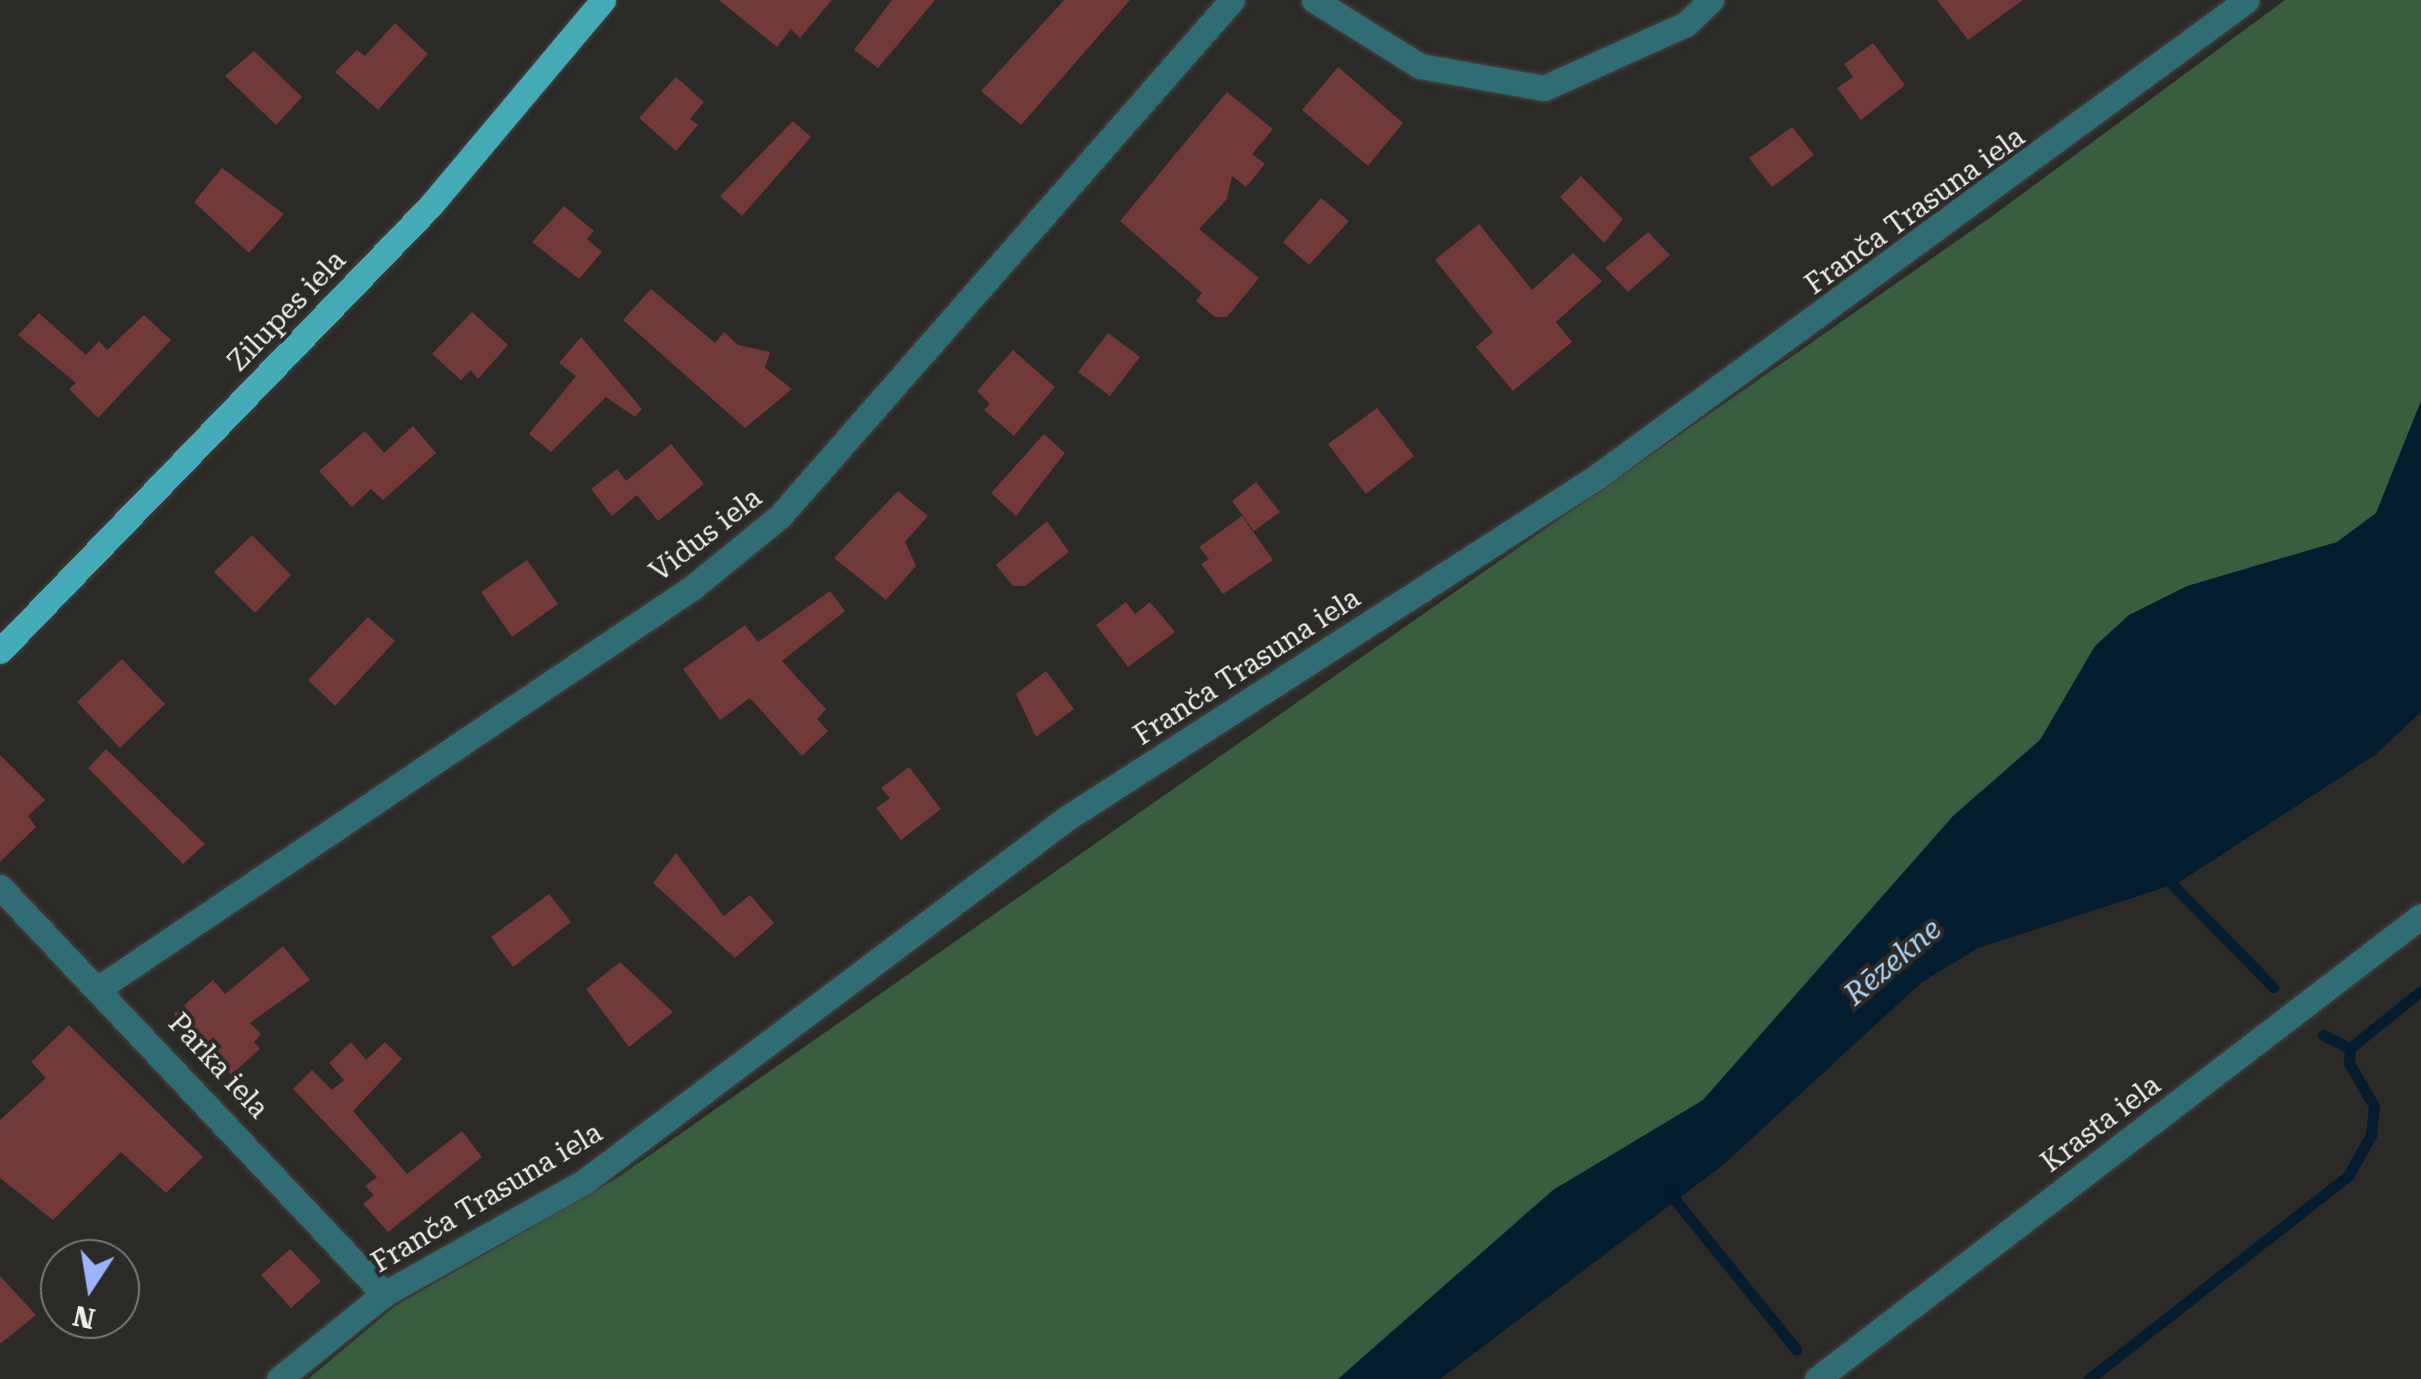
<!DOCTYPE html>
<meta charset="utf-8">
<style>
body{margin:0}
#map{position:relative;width:2421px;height:1379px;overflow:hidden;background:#2b2a27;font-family:"Roboto Serif",serif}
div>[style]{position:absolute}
.green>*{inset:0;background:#395d3f}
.water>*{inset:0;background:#031c2e}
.stream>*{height:11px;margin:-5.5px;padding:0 5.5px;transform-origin:5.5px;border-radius:5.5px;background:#031c2e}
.building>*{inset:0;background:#713937}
.roads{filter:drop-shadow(0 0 2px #464543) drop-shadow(0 0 2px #464543)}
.minor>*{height:25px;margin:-12.5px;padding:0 12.5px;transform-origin:12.5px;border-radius:12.5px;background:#306c74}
.major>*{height:25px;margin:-12.5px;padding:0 12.5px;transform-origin:12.5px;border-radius:12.5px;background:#44aab6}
span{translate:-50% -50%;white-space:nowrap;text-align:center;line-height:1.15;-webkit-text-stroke:8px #2b2a27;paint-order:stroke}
.street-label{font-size:28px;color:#eeeeec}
.water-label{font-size:30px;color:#aad5f7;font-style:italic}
.north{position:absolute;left:40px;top:1239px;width:100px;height:100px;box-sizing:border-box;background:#2b2a27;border:2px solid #797876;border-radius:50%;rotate:192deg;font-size:28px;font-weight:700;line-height:40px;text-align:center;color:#eeeeec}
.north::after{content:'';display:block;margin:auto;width:35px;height:45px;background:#9bb4fd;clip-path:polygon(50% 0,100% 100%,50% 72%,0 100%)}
</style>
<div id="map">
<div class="green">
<i style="clip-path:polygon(2285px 0,2421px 0,2421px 553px,1407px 1379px,308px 1379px,395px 1306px,617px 1178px,1991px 217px)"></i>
</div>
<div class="water">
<i style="clip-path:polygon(2421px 401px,2421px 712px,2375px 755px,2178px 883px,1978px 948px,1922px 982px,1723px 1165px,1440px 1379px,1338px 1379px,1553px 1190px,1703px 1100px,1953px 816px,2040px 740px,2095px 646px,2129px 615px,2187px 586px,2337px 542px,2376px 513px)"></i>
</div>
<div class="stream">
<i style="left:2164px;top:876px;width:156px;rotate:45.5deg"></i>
<i style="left:2323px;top:1035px;width:30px;rotate:26deg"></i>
<i style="left:1672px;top:1187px;width:15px;rotate:74deg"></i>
<i style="left:1676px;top:1201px;width:191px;rotate:51deg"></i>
<i style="left:2089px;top:1379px;width:329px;rotate:-38.1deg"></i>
<i style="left:2348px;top:1176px;width:47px;rotate:-60.7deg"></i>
<i style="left:2371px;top:1135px;width:29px;rotate:-84deg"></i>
<i style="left:2374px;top:1106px;width:50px;rotate:-120.2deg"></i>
<i style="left:2349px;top:1063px;width:15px;rotate:-86deg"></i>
<i style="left:2350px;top:1048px;width:91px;rotate:-38.8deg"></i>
</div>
<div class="building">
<i style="clip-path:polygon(719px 0,832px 0,800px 38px,791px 29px,777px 47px)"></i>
<i style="clip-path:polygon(892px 0,935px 0,878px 68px,854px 50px)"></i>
<i style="clip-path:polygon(1064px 0,1130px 0,1021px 125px,981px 91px)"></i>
<i style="clip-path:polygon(1937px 0,2023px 0,1968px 40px)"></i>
<i style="clip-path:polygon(395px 23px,428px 54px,378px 110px,335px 72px,357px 50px,365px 56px)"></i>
<i style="clip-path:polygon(1873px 43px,1905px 85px,1861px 120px,1837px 88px,1853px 77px,1844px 64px)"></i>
<i style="clip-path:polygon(254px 51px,302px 97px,276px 125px,225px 76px)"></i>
<i style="clip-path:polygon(1338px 67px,1403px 123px,1368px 166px,1302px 110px)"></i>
<i style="clip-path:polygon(676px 77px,704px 102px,690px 119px,698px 125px,676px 151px,639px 118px)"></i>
<i style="clip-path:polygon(1227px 92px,1273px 129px,1252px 154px,1265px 164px,1246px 187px,1232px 176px,1227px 199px,1199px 229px,1259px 278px,1227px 317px,1215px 317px,1196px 301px,1202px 293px,1120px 221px)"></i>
<i style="clip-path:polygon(793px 121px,811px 137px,742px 216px,720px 196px)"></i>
<i style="clip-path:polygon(1792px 127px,1814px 155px,1772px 187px,1749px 158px)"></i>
<i style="clip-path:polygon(222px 168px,284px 214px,249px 253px,194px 202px)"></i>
<i style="clip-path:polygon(1581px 176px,1623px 219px,1604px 243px,1560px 197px)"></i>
<i style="clip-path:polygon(1321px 198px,1349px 221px,1309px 265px,1283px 242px)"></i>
<i style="clip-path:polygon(564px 206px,594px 231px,587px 239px,602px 252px,579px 279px,532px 242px)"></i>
<i style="clip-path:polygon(1479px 224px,1532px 290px,1573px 253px,1602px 281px,1556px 322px,1572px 342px,1513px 391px,1476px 347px,1493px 332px,1435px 260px)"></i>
<i style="clip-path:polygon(1648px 232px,1670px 255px,1628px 292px,1605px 268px)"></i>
<i style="clip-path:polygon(651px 289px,715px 343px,724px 332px,738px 345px,770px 352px,765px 368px,792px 389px,745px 428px,623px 320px)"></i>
<i style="clip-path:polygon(472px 312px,508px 345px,478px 379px,471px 370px,461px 380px,432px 354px)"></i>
<i style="clip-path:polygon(39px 313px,86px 355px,99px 341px,107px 350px,144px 315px,171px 340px,98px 418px,69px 389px,76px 383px,18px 335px)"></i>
<i style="clip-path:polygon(1108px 333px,1140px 357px,1110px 396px,1078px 372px)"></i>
<i style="clip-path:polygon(581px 337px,642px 409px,635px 417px,606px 397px,551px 452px,529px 434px,576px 376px,559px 363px)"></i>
<i style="clip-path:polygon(1013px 350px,1055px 387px,1014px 436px,984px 410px,990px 404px,977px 391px)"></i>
<i style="clip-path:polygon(1377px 408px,1414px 456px,1366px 494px,1328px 444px)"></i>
<i style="clip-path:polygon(413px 426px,436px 453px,383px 500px,371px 489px,352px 507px,319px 471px,365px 431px,384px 453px)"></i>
<i style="clip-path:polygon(1044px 434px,1065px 453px,1016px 516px,991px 493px)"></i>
<i style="clip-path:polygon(671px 444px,704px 484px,658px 521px,637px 495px,612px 516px,591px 489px,617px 469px,626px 481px)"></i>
<i style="clip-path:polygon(1256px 482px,1280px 512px,1254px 531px,1232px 501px)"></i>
<i style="clip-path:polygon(898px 491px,928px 516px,905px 542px,916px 566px,886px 600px,834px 558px)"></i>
<i style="clip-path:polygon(1242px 516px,1273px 560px,1223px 594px,1201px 564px,1209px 559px,1199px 547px)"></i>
<i style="clip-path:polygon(1047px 521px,1069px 552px,1025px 586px,1013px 586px,996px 565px)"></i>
<i style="clip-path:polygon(252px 535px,291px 575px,255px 613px,214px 572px)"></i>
<i style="clip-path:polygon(527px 560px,558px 604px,512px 637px,481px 592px)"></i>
<i style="clip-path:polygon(830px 591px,845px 611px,782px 661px,826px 709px,817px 719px,828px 731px,802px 756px,750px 698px,720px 720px,683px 669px,745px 625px,758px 642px)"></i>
<i style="clip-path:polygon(1126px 602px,1135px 614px,1150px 602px,1175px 632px,1128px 667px,1096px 625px)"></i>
<i style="clip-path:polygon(368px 617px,395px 641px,335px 706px,308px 680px)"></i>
<i style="clip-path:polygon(122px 659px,165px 704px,120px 748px,77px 702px)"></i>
<i style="clip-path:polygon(1046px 671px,1074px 709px,1036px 737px,1016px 694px)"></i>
<i style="clip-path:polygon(106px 749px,205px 844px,183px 864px,88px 768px)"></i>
<i style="clip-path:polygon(0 755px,45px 800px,28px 816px,36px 827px,0 862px)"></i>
<i style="clip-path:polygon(909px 767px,941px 809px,901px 840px,876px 808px,890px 798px,881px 788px)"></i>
<i style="clip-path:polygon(676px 853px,724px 916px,750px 895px,774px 923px,735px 958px,653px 883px)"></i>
<i style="clip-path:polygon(549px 894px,571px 922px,513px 967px,491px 937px)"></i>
<i style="clip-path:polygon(283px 946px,310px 980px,250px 1023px,261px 1034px,254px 1042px,260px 1049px,231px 1075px,174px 1014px,213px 980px,225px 994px)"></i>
<i style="clip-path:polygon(620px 962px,673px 1012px,629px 1047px,586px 989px)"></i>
<i style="clip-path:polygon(69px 1025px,203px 1157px,166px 1193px,121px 1152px,53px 1220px,0 1178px,0 1120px,46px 1078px,31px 1062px)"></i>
<i style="clip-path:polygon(351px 1042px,366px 1060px,385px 1042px,402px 1059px,353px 1111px,407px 1174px,462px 1131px,482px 1157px,388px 1232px,363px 1204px,374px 1195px,365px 1186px,377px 1177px,293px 1089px,312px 1070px,332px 1090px,344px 1080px,329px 1063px)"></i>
<i style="clip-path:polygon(290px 1249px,321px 1281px,291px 1308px,261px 1275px)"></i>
<i style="clip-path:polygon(0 1276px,36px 1315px,0 1344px)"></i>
</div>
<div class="roads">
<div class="minor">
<i style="left:1314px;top:0;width:125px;rotate:31.9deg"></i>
<i style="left:1420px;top:66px;width:126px;rotate:10.1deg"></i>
<i style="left:1544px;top:88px;width:156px;rotate:-24.3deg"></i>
<i style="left:1686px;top:24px;width:35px;rotate:-44deg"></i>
<i style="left:0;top:887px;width:560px;rotate:46.67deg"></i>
<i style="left:102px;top:986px;width:713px;rotate:-34.02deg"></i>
<i style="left:693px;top:587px;width:112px;rotate:-39.2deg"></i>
<i style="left:780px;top:516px;width:686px;rotate:-48.78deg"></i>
<i style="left:279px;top:1379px;width:135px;rotate:-39deg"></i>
<i style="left:384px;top:1294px;width:231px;rotate:-29.3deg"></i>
<i style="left:585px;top:1181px;width:603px;rotate:-36.98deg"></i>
<i style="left:1067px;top:818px;width:628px;rotate:-32.78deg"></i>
<i style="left:1595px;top:478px;width:808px;rotate:-36.25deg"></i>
<i style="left:1817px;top:1379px;width:761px;rotate:-37.47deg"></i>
</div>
<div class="major">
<i style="left:0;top:651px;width:620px;rotate:-45.98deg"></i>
<i style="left:431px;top:205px;width:268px;rotate:-50deg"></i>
</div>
</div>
<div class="street-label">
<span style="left:1915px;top:211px;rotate:-36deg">Franča Trasuna iela</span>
<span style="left:287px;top:311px;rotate:-46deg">Zilupes iela</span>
<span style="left:706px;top:535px;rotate:-38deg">Vidus iela</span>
<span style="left:1247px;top:667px;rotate:-33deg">Franča Trasuna iela</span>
<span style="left:218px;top:1066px;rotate:47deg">Parka iela</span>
<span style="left:2101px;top:1124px;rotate:-37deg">Krasta iela</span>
<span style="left:487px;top:1198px;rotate:-31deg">Franča Trasuna iela</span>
</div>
<div class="water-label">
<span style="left:1893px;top:962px;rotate:-40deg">Rēzekne</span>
</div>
<div class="north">N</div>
</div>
